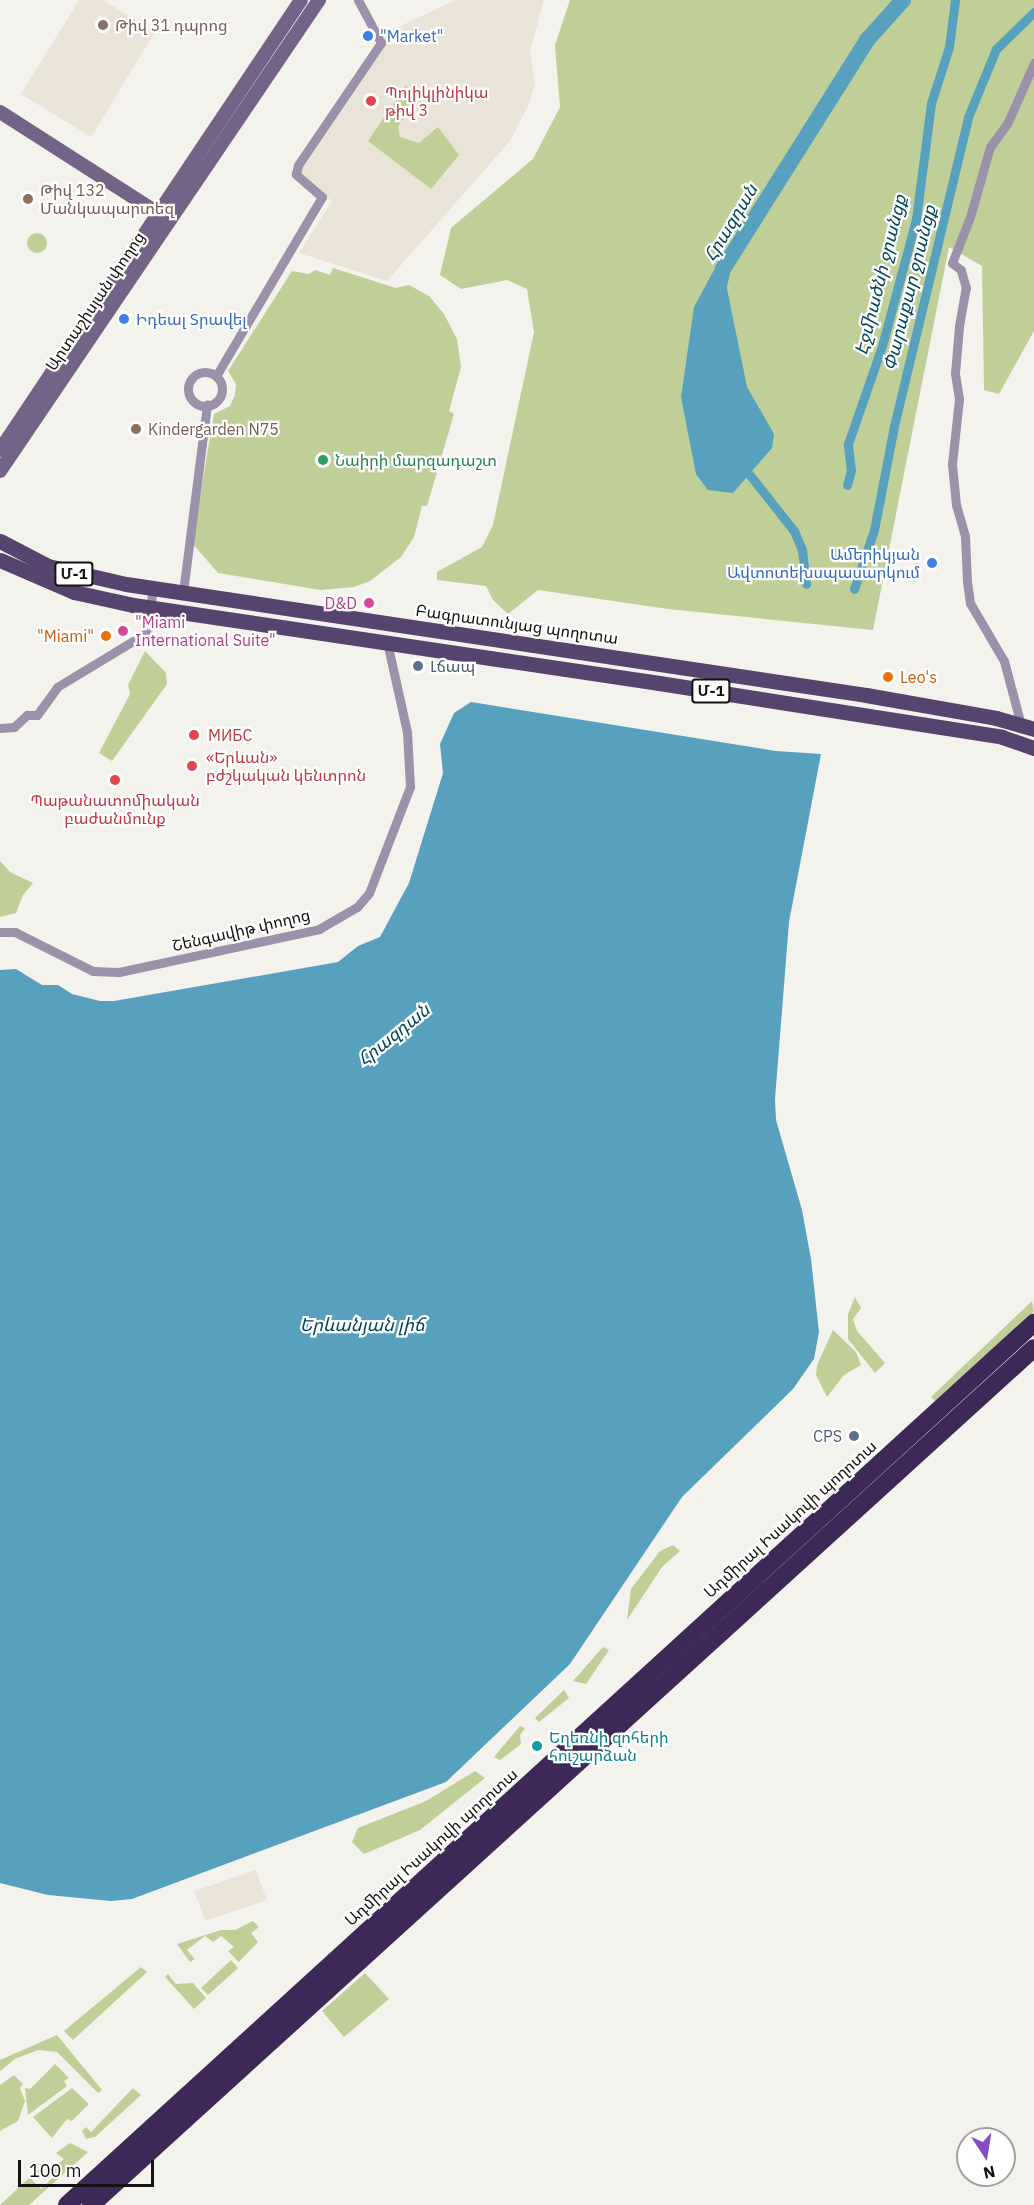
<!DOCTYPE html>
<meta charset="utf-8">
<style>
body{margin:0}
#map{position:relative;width:1034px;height:2205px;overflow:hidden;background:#f4f2ec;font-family:"IBM Plex Sans","Noto Sans Armenian",sans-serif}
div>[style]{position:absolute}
.built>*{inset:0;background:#eae4d8}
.green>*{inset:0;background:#c0ce97}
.round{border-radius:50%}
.water>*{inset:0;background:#57a1be}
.canal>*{height:9px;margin:-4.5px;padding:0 4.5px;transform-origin:4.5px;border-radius:4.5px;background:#57a1be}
.river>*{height:16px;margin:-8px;padding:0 8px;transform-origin:8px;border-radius:8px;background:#57a1be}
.street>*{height:9px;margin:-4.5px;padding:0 4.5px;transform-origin:4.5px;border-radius:4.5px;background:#9c91ab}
.street>.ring{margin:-4.5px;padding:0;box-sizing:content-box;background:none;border:9px solid #9c91ab;border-radius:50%}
.secondary>*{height:14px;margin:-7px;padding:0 7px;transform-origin:7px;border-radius:7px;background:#736487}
.primary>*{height:15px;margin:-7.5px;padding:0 7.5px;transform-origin:7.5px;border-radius:7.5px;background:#56436e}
.highway>*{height:18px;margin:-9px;padding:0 9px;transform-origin:9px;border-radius:9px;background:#3e2858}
.dots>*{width:16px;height:16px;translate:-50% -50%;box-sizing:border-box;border:3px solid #fff;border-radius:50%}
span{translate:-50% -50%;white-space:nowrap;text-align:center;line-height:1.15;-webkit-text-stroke:4.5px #fff;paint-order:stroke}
.shield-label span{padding:2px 4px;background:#fff;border:2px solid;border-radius:4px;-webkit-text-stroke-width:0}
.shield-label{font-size:15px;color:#131311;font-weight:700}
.education-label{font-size:16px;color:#785e54}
.left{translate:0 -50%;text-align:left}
.shop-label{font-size:16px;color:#366cbe}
.right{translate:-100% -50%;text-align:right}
.health-label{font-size:16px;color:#be3a42}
.street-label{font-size:16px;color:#131311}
.leisure-label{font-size:16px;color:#27864d}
.hotel-label{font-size:16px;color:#b23c85}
.food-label{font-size:16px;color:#c56008}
.service-label{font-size:16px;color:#4e5e75}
.culture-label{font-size:16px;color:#0d838f}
.water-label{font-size:18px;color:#00455a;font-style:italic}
.north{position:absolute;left:956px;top:2127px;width:60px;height:60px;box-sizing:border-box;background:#fff;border:2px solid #a1a1a0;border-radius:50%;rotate:168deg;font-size:16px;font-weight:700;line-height:24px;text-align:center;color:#131311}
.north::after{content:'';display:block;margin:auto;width:21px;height:27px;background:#874ac0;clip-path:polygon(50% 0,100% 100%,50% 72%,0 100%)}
.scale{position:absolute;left:18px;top:2160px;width:136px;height:27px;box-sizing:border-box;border:3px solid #131311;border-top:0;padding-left:8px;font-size:18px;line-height:21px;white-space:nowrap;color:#131311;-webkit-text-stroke:4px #fff;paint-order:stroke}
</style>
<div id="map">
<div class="built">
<i style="clip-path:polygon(79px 0,103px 0,155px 32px,91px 137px,21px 94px)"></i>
<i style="clip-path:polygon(455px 0,544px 0,530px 52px,535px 83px,529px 104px,510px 141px,387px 281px,299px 253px,332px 201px,292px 173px,388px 32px)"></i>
<i style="clip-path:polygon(256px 1870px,267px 1900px,205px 1921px,194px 1891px)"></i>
</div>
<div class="green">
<i style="clip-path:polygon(570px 0,1034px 0,1034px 331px,999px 394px,984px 390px,982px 266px,949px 247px,873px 630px,668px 609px,538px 590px,508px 614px,493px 600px,486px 586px,437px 580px,437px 572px,482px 547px,493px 525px,534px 332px,527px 289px,507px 280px,461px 289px,440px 275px,451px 228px,533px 159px,560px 107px,555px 45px)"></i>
<i style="clip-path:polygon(406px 85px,416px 98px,398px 127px,400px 137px,419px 143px,438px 127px,459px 155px,431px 189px,368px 141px)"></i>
<i class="round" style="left:27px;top:233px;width:20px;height:20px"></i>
<i style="clip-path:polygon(333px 268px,396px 288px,409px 285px,429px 296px,444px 314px,457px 339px,461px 367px,449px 411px,454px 414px,427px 506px,422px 506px,414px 537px,401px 557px,370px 581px,354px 587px,321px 590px,218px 573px,192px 543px,214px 414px,230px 406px,235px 395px,236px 384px,228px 371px,292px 271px,309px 274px,315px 270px,330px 275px)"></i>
<i style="clip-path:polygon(145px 651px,166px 673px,167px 684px,112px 761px,99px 753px,130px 694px,128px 685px)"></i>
<i style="clip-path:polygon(0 861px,10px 872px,33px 883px,23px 895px,16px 913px,0 917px)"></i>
<i style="clip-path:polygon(855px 1297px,861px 1308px,853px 1319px,857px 1331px,885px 1363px,875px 1373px,848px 1339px,848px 1314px)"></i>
<i style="clip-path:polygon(1032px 1301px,1034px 1312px,935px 1401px,931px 1397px)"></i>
<i style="clip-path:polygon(833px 1330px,856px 1352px,861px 1365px,844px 1375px,827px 1397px,816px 1375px,817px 1365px)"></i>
<i style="clip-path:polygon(673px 1545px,680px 1551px,662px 1567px,627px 1620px,631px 1589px,660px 1551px)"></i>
<i style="clip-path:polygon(603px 1647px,609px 1650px,586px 1684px,573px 1681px)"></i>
<i style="clip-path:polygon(564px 1690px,569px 1698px,539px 1722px,535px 1718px)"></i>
<i style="clip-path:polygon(520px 1726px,525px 1728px,520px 1735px,521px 1744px,500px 1760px,494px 1757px)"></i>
<i style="clip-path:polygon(475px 1771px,485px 1778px,420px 1830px,364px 1854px,352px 1842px,358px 1828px,426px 1801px)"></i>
<i style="clip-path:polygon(253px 1921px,259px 1927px,251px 1933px,258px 1942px,239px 1962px,228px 1951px,234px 1947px,221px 1936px,213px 1942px,205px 1936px,187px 1950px,195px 1959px,190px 1962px,177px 1944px,221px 1930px,235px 1930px)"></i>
<i style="clip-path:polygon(231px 1960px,238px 1968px,208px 1995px,201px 1988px)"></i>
<i style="clip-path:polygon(141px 1967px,147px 1972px,73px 2040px,64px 2031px)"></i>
<i style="clip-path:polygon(365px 1973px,389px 1999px,344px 2037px,322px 2011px)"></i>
<i style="clip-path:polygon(168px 1974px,176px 1984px,193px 1983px,206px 1998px,194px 2009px,165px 1977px)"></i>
<i style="clip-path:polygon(57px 2035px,102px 2090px,98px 2093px,57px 2052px,38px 2050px,15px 2059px,0 2071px,0 2060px)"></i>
<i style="clip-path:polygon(55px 2064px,69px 2078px,64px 2081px,67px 2086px,28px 2115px,25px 2088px,30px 2089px)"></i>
<i style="clip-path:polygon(14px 2075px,23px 2084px,20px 2088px,25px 2101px,18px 2121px,0 2131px,0 2085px)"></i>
<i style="clip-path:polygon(72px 2088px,89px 2104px,72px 2121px,67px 2119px,52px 2138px,33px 2117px)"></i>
<i style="clip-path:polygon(133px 2088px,141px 2095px,95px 2137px,86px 2139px,82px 2131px,86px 2127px,91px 2132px)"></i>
<i style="clip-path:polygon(70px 2143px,88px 2152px,29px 2205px,0 2205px,42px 2166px,45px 2168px,32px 2180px,41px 2189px,53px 2177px,48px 2171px,64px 2159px,56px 2153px)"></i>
</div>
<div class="water">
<i style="clip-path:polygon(723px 269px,747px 387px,774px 434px,772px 448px,733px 493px,708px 490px,696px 474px,681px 397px,694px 307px,714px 270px)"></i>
<i style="clip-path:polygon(471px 702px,776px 751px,821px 754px,789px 922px,775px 1099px,776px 1120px,802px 1210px,811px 1259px,819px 1332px,814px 1359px,793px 1389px,682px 1497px,570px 1664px,446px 1782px,132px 1899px,111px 1901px,48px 1895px,0 1883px,0 970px,16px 969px,42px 985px,58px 985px,72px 994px,100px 1001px,114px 1001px,338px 962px,358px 946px,380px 937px,409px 883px,443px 773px,440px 744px,454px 713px)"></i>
</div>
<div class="canal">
<i style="left:749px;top:474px;width:73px;rotate:51.7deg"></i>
<i style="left:794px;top:531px;width:21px;rotate:67deg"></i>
<i style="left:802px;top:550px;width:34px;rotate:83deg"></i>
<i style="left:847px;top:485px;width:16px;rotate:-75deg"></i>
<i style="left:851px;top:470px;width:26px;rotate:-97deg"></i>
<i style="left:848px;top:444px;width:104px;rotate:-70.9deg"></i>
<i style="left:882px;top:346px;width:131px;rotate:-75deg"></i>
<i style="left:916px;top:219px;width:117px;rotate:-82.6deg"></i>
<i style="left:931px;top:103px;width:59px;rotate:-72.2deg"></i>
<i style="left:949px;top:47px;width:47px;rotate:-82.7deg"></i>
<i style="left:854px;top:589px;width:62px;rotate:-71.3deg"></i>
<i style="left:874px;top:530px;width:106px;rotate:-79.1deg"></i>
<i style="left:894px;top:426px;width:318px;rotate:-76.5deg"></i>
<i style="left:968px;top:117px;width:74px;rotate:-67.6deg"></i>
<i style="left:996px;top:49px;width:53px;rotate:-44.2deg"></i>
</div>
<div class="river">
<i style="left:718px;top:290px;width:22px;rotate:-77deg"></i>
<i style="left:723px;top:269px;width:271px;rotate:-57.8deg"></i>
<i style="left:867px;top:40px;width:54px;rotate:-48deg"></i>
</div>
<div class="street">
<i class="ring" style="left:188px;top:372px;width:25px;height:25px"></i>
<i style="left:216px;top:376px;width:208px;rotate:-59.4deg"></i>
<i style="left:322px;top:197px;width:35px;rotate:-139deg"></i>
<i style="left:296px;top:174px;width:9px;rotate:-77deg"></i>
<i style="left:298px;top:165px;width:148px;rotate:-55.8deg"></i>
<i style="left:381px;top:43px;width:49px;rotate:-118.1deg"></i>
<i style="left:183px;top:592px;width:189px;rotate:-82.7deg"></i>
<i style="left:1021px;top:725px;width:66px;rotate:-104.9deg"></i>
<i style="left:1004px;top:661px;width:67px;rotate:-120.4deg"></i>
<i style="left:970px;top:603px;width:21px;rotate:-98deg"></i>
<i style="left:967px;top:582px;width:46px;rotate:-92.5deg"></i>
<i style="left:965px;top:536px;width:32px;rotate:-106deg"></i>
<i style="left:956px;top:505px;width:41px;rotate:-95.6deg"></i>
<i style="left:952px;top:464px;width:65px;rotate:-83.9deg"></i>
<i style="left:959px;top:399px;width:26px;rotate:-99deg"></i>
<i style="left:955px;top:373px;width:47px;rotate:-85.1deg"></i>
<i style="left:959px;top:326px;width:39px;rotate:-80deg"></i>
<i style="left:966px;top:288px;width:19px;rotate:-106deg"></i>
<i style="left:961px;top:270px;width:11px;rotate:-142deg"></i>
<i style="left:952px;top:263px;width:49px;rotate:-68.6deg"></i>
<i style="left:970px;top:217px;width:73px;rotate:-74.1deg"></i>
<i style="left:990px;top:147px;width:29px;rotate:-54deg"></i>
<i style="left:1007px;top:124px;width:67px;rotate:-66.1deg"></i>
<i style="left:0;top:728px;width:14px;rotate:-4deg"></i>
<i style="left:14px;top:727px;width:18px;rotate:-43deg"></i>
<i style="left:27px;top:715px;width:10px"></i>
<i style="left:37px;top:715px;width:34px;rotate:-54deg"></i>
<i style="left:57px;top:687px;width:104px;rotate:-31.2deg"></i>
<i style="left:146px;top:633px;width:45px;rotate:-81deg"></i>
<i style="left:0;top:932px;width:15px"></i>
<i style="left:15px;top:932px;width:87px;rotate:26.6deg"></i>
<i style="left:93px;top:971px;width:26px;rotate:2deg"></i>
<i style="left:119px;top:972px;width:205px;rotate:-12.1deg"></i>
<i style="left:319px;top:929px;width:44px;rotate:-30.1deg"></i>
<i style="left:357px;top:907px;width:18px;rotate:-49deg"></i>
<i style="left:369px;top:893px;width:114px;rotate:-68.9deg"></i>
<i style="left:410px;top:787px;width:55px;rotate:-93.1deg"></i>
<i style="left:407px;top:732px;width:92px;rotate:-102.5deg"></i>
</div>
<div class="secondary">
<i style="left:0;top:112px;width:195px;rotate:32.6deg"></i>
<i style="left:0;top:450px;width:541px;rotate:-56.22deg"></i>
<i style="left:0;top:471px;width:569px;rotate:-55.89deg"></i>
</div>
<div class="primary">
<i style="left:0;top:541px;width:54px;rotate:27.5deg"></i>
<i style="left:48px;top:566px;width:80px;rotate:13deg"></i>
<i style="left:126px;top:584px;width:748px;rotate:8.53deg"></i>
<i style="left:866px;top:695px;width:132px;rotate:10deg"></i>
<i style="left:996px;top:718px;width:40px;rotate:16deg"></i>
<i style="left:0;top:560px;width:81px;rotate:23.4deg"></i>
<i style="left:74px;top:592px;width:60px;rotate:12.4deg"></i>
<i style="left:133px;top:605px;width:532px;rotate:8.43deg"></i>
<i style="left:659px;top:683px;width:347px;rotate:8.9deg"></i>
<i style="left:1002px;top:737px;width:34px;rotate:19deg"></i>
</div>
<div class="highway">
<i style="left:67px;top:2205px;width:1309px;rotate:-42.37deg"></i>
<i style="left:91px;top:2205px;width:1274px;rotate:-42.26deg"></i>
</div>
<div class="dots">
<i style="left:103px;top:25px;background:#8d6e63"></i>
<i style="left:368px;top:36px;background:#3f7fe0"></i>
<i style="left:371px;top:101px;background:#e0444e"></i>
<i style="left:28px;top:199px;background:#8d6e63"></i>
<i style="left:124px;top:319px;background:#3f7fe0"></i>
<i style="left:136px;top:429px;background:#8d6e63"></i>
<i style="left:323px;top:460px;background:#2e9e5b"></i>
<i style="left:932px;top:563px;background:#3f7fe0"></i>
<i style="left:369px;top:603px;background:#d1479c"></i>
<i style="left:123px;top:631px;background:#d1479c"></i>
<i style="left:106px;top:636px;background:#e8710a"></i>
<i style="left:418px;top:666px;background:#5c6f8a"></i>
<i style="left:888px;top:677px;background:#e8710a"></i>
<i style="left:194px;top:735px;background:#e0444e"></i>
<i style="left:192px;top:766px;background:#e0444e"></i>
<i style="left:115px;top:780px;background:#e0444e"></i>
<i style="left:854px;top:1436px;background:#5c6f8a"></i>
<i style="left:537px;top:1746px;background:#0f9aa8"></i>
</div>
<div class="shield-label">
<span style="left:74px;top:574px">Մ-1</span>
<span style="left:711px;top:691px">Մ-1</span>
</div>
<div class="education-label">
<span class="left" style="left:115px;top:25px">Թիվ 31 դպրոց</span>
<span class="left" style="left:40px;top:199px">Թիվ 132<br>Մանկապարտեզ</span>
<span class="left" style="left:148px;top:429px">Kindergarden N75</span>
</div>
<div class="shop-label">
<span class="left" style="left:380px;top:36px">"Market"</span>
<span class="left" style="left:136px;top:319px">Իդեալ Տրավել</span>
<span class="right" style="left:920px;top:563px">Ամերիկյան<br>Ավտոտեխսպասարկում</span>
</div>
<div class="health-label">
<span class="left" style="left:385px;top:101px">Պոլիկլինիկա<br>թիվ 3</span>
<span class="left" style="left:208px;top:735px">МИБС</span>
<span class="left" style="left:206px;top:766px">«Երևան»<br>բժշկական կենտրոն</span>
<span style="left:115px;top:809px">Պաթանատոմիական<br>բաժանմունք</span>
</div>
<div class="street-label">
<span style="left:95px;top:301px;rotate:-56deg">Արտաշիսյան փողոց</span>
<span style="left:517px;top:624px;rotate:8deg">Բագրատունյաց պողոտա</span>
<span style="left:241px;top:930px;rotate:-13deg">Շենգավիթ փողոց</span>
<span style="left:790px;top:1519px;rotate:-42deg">Ադմիրալ Իսակովի պողոտա</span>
<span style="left:431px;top:1847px;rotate:-42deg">Ադմիրալ Իսակովի պողոտա</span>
</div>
<div class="leisure-label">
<span class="left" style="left:335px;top:460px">Նաիրի մարզադաշտ</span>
</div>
<div class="hotel-label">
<span class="right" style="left:357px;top:603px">D&amp;D</span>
<span class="left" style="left:135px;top:631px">"Miami<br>International Suite"</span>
</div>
<div class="food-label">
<span class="right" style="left:94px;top:636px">"Miami"</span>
<span class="left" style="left:900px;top:677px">Leo's</span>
</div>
<div class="service-label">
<span class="left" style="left:430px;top:666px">Լճապ</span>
<span class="right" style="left:842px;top:1436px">CPS</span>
</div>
<div class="culture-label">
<span class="left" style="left:549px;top:1746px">Եղեռնի զոհերի<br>հուշարձան</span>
</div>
<div class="water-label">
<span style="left:731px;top:223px;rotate:-59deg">Հրազդան</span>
<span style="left:881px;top:275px;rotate:-76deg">Էջմիածնի ջրանցք</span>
<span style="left:910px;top:288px;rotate:-76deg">Փարաքար ջրանցք</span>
<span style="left:394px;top:1035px;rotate:-39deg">Հրազդան</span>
<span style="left:362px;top:1325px">Երևանյան լիճ</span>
</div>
<div class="north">N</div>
<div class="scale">100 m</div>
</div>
